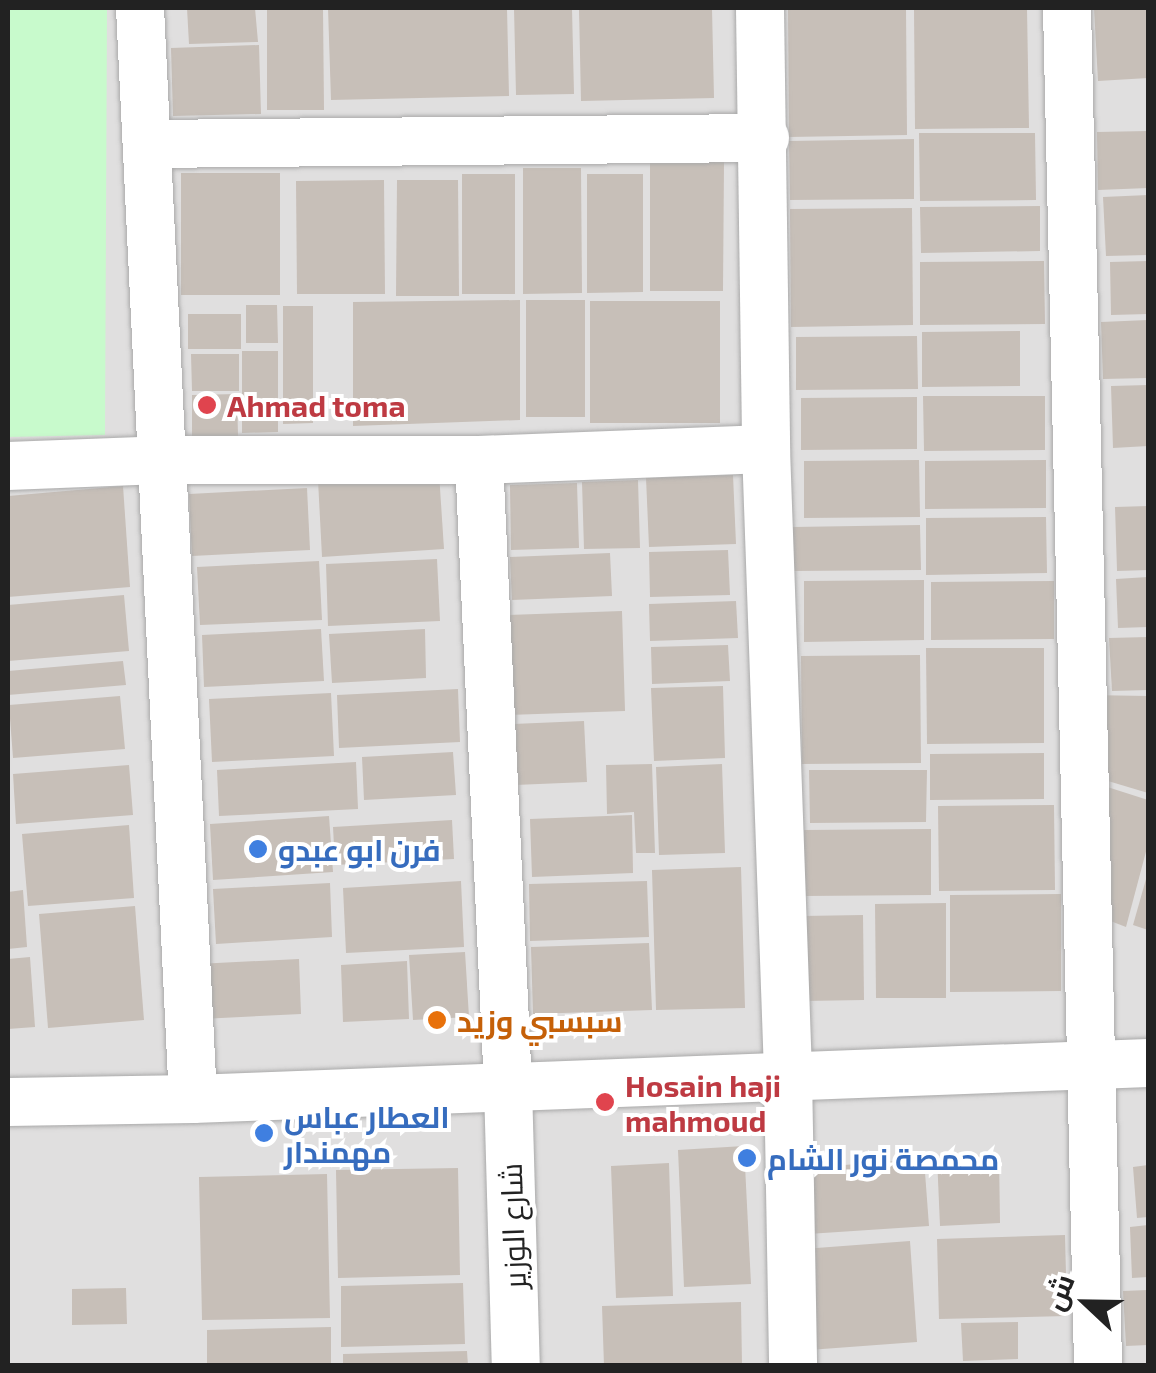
<!DOCTYPE html>
<meta charset="utf-8">
<style>
body{margin:0}
#map{position:relative;width:1156px;height:1373px;overflow:hidden;background:#f2efe9;font-family:"Exo 2",Cairo,sans-serif}
div>[style]{position:absolute}
.residential>*{inset:0;background:#e0dfdf}
.park>*{inset:0;background:#c8facc}
.building>*{inset:0;background:#c7bfb8}
.roads{filter:drop-shadow(0 0 2px #a9a9a9) drop-shadow(0 0 2px #a9a9a9)}
.minor>*{height:48px;margin:-24px;padding:0 24px;transform-origin:24px;border-radius:24px;background:#fff}
.dots>*{width:28px;height:28px;translate:-50% -50%;box-sizing:border-box;border:5px solid #fff;border-radius:50%}
span{translate:-50% -50%;white-space:nowrap;text-align:center;line-height:1.15;-webkit-text-stroke:8px #fff;paint-order:stroke}
.health-label{font-size:30px;color:#be3a42;font-weight:700}
.left{translate:0 -50%;text-align:left}
.shop-label{font-size:30px;color:#366cbe;font-weight:700}
.food-label{font-size:30px;color:#c56008;font-weight:700}
.street-label{font-size:30px;color:#222}
.frame{position:absolute;inset:0;border:10px solid #222;pointer-events:none}
.north{position:absolute;left:1036px;top:1253px;width:100px;height:100px;-webkit-text-stroke:8px #fff;paint-order:stroke;rotate:292deg;font-size:28px;font-weight:700;line-height:40px;text-align:center;color:#222}
.north::after{content:'';display:block;margin:auto;width:35px;height:45px;background:#222;clip-path:polygon(50% 0,100% 100%,50% 72%,0 100%)}
</style>
<div id="map">
<div class="residential">
<i style="clip-path:polygon(8px 8px,1148px 8px,1148px 1365px,8px 1365px)"></i>
</div>
<div class="park">
<i style="clip-path:polygon(8px 8px,107px 8px,105px 435px,8px 437px)"></i>
</div>
<div class="building">
<i style="clip-path:polygon(187px 8px,255px 8px,258px 42px,189px 44px)"></i>
<i style="clip-path:polygon(267px 8px,323px 8px,324px 110px,267px 110px)"></i>
<i style="clip-path:polygon(328px 8px,507px 8px,509px 96px,331px 100px)"></i>
<i style="clip-path:polygon(514px 8px,572px 8px,574px 94px,516px 95px)"></i>
<i style="clip-path:polygon(579px 8px,712px 8px,714px 98px,581px 101px)"></i>
<i style="clip-path:polygon(788px 8px,906px 8px,907px 135px,789px 137px)"></i>
<i style="clip-path:polygon(914px 8px,1027px 8px,1029px 128px,915px 129px)"></i>
<i style="clip-path:polygon(1094px 8px,1148px 8px,1148px 78px,1098px 81px)"></i>
<i style="clip-path:polygon(259px 45px,261px 114px,173px 116px,171px 48px)"></i>
<i style="clip-path:polygon(1148px 131px,1148px 188px,1098px 190px,1097px 132px)"></i>
<i style="clip-path:polygon(919px 133px,1035px 133px,1036px 200px,920px 201px)"></i>
<i style="clip-path:polygon(914px 139px,914px 199px,790px 200px,789px 141px)"></i>
<i style="clip-path:polygon(650px 162px,724px 162px,723px 291px,650px 291px)"></i>
<i style="clip-path:polygon(523px 168px,581px 168px,582px 293px,523px 294px)"></i>
<i style="clip-path:polygon(181px 173px,280px 173px,280px 295px,181px 295px)"></i>
<i style="clip-path:polygon(462px 174px,515px 174px,515px 294px,462px 294px)"></i>
<i style="clip-path:polygon(587px 174px,643px 174px,643px 292px,587px 293px)"></i>
<i style="clip-path:polygon(384px 180px,385px 294px,297px 294px,296px 181px)"></i>
<i style="clip-path:polygon(397px 180px,458px 180px,459px 296px,396px 296px)"></i>
<i style="clip-path:polygon(1148px 195px,1148px 255px,1106px 256px,1103px 197px)"></i>
<i style="clip-path:polygon(1040px 206px,1040px 251px,921px 253px,920px 207px)"></i>
<i style="clip-path:polygon(912px 208px,913px 325px,791px 327px,790px 209px)"></i>
<i style="clip-path:polygon(1044px 261px,1045px 324px,920px 325px,920px 262px)"></i>
<i style="clip-path:polygon(1148px 261px,1148px 314px,1111px 315px,1110px 262px)"></i>
<i style="clip-path:polygon(520px 300px,520px 420px,353px 426px,353px 302px)"></i>
<i style="clip-path:polygon(526px 300px,585px 300px,585px 417px,526px 417px)"></i>
<i style="clip-path:polygon(590px 301px,720px 301px,720px 423px,590px 423px)"></i>
<i style="clip-path:polygon(246px 305px,277px 305px,278px 343px,246px 343px)"></i>
<i style="clip-path:polygon(283px 306px,313px 306px,313px 423px,283px 424px)"></i>
<i style="clip-path:polygon(188px 314px,241px 314px,241px 349px,188px 349px)"></i>
<i style="clip-path:polygon(1148px 320px,1148px 378px,1103px 379px,1101px 322px)"></i>
<i style="clip-path:polygon(1020px 331px,1020px 386px,922px 387px,922px 332px)"></i>
<i style="clip-path:polygon(917px 336px,918px 389px,796px 390px,796px 337px)"></i>
<i style="clip-path:polygon(242px 351px,278px 351px,278px 432px,242px 433px)"></i>
<i style="clip-path:polygon(191px 354px,239px 354px,239px 391px,192px 391px)"></i>
<i style="clip-path:polygon(1148px 385px,1148px 446px,1113px 448px,1111px 386px)"></i>
<i style="clip-path:polygon(237px 394px,238px 436px,192px 436px,192px 395px)"></i>
<i style="clip-path:polygon(923px 396px,1045px 396px,1045px 450px,924px 451px)"></i>
<i style="clip-path:polygon(917px 397px,917px 449px,801px 450px,801px 398px)"></i>
<i style="clip-path:polygon(919px 460px,920px 517px,804px 518px,804px 461px)"></i>
<i style="clip-path:polygon(1046px 460px,1046px 508px,925px 509px,925px 461px)"></i>
<i style="clip-path:polygon(439px 473px,444px 549px,322px 557px,318px 480px)"></i>
<i style="clip-path:polygon(733px 475px,736px 544px,649px 547px,646px 478px)"></i>
<i style="clip-path:polygon(638px 480px,640px 548px,584px 549px,582px 482px)"></i>
<i style="clip-path:polygon(577px 483px,579px 548px,511px 550px,510px 485px)"></i>
<i style="clip-path:polygon(123px 486px,130px 587px,8px 597px,8px 496px)"></i>
<i style="clip-path:polygon(307px 488px,310px 550px,192px 556px,189px 494px)"></i>
<i style="clip-path:polygon(1148px 506px,1148px 570px,1117px 571px,1115px 507px)"></i>
<i style="clip-path:polygon(1046px 517px,1047px 573px,926px 575px,926px 518px)"></i>
<i style="clip-path:polygon(920px 525px,921px 570px,793px 571px,793px 527px)"></i>
<i style="clip-path:polygon(728px 550px,730px 595px,650px 597px,649px 552px)"></i>
<i style="clip-path:polygon(610px 553px,612px 596px,512px 600px,510px 557px)"></i>
<i style="clip-path:polygon(437px 559px,440px 621px,328px 626px,326px 564px)"></i>
<i style="clip-path:polygon(319px 561px,322px 620px,200px 625px,197px 567px)"></i>
<i style="clip-path:polygon(1148px 577px,1148px 627px,1118px 628px,1116px 579px)"></i>
<i style="clip-path:polygon(924px 580px,924px 640px,804px 642px,804px 581px)"></i>
<i style="clip-path:polygon(1054px 581px,1054px 639px,931px 640px,931px 582px)"></i>
<i style="clip-path:polygon(124px 595px,129px 651px,8px 661px,8px 605px)"></i>
<i style="clip-path:polygon(736px 601px,738px 638px,650px 641px,649px 604px)"></i>
<i style="clip-path:polygon(622px 611px,625px 711px,508px 715px,505px 615px)"></i>
<i style="clip-path:polygon(321px 629px,324px 681px,204px 687px,202px 635px)"></i>
<i style="clip-path:polygon(425px 629px,426px 678px,332px 683px,329px 634px)"></i>
<i style="clip-path:polygon(1148px 637px,1148px 690px,1112px 691px,1109px 638px)"></i>
<i style="clip-path:polygon(728px 645px,730px 681px,652px 684px,651px 647px)"></i>
<i style="clip-path:polygon(926px 648px,1044px 648px,1044px 743px,927px 744px)"></i>
<i style="clip-path:polygon(920px 655px,921px 763px,802px 764px,801px 656px)"></i>
<i style="clip-path:polygon(123px 661px,126px 685px,8px 695px,8px 671px)"></i>
<i style="clip-path:polygon(723px 686px,725px 758px,654px 761px,651px 688px)"></i>
<i style="clip-path:polygon(458px 689px,460px 742px,339px 748px,337px 695px)"></i>
<i style="clip-path:polygon(331px 693px,334px 756px,212px 762px,209px 699px)"></i>
<i style="clip-path:polygon(1088px 695px,1148px 696px,1148px 793px,1098px 778px)"></i>
<i style="clip-path:polygon(120px 696px,125px 749px,13px 758px,9px 705px)"></i>
<i style="clip-path:polygon(584px 721px,587px 782px,515px 785px,513px 724px)"></i>
<i style="clip-path:polygon(453px 752px,456px 795px,364px 800px,362px 757px)"></i>
<i style="clip-path:polygon(1044px 753px,1044px 799px,930px 800px,930px 754px)"></i>
<i style="clip-path:polygon(356px 762px,358px 809px,219px 816px,217px 770px)"></i>
<i style="clip-path:polygon(652px 764px,655px 853px,636px 853px,634px 812px,607px 814px,606px 765px)"></i>
<i style="clip-path:polygon(722px 764px,725px 853px,659px 855px,656px 767px)"></i>
<i style="clip-path:polygon(129px 765px,133px 815px,16px 824px,13px 774px)"></i>
<i style="clip-path:polygon(809px 770px,927px 770px,926px 822px,810px 823px)"></i>
<i style="clip-path:polygon(1098px 784px,1148px 800px,1148px 844px,1126px 927px,1100px 917px)"></i>
<i style="clip-path:polygon(1054px 805px,1055px 890px,939px 891px,938px 806px)"></i>
<i style="clip-path:polygon(632px 815px,633px 873px,532px 877px,530px 819px)"></i>
<i style="clip-path:polygon(329px 816px,333px 872px,213px 880px,210px 824px)"></i>
<i style="clip-path:polygon(452px 820px,454px 859px,335px 865px,333px 827px)"></i>
<i style="clip-path:polygon(129px 825px,134px 898px,28px 906px,22px 834px)"></i>
<i style="clip-path:polygon(931px 829px,931px 895px,804px 896px,804px 830px)"></i>
<i style="clip-path:polygon(741px 867px,745px 1008px,656px 1010px,652px 870px)"></i>
<i style="clip-path:polygon(1148px 872px,1148px 930px,1133px 925px)"></i>
<i style="clip-path:polygon(461px 881px,464px 947px,346px 953px,343px 888px)"></i>
<i style="clip-path:polygon(647px 881px,649px 937px,530px 941px,529px 884px)"></i>
<i style="clip-path:polygon(330px 883px,332px 937px,216px 944px,213px 889px)"></i>
<i style="clip-path:polygon(23px 890px,27px 947px,8px 949px,8px 892px)"></i>
<i style="clip-path:polygon(1061px 894px,1061px 991px,950px 992px,950px 895px)"></i>
<i style="clip-path:polygon(946px 903px,946px 998px,876px 998px,875px 904px)"></i>
<i style="clip-path:polygon(135px 906px,144px 1020px,48px 1028px,39px 914px)"></i>
<i style="clip-path:polygon(863px 915px,864px 1000px,804px 1001px,803px 916px)"></i>
<i style="clip-path:polygon(649px 943px,652px 1010px,533px 1014px,531px 947px)"></i>
<i style="clip-path:polygon(465px 952px,469px 1017px,413px 1020px,409px 955px)"></i>
<i style="clip-path:polygon(30px 957px,35px 1027px,8px 1029px,8px 959px)"></i>
<i style="clip-path:polygon(299px 959px,301px 1014px,201px 1019px,197px 964px)"></i>
<i style="clip-path:polygon(407px 961px,409px 1019px,343px 1022px,341px 965px)"></i>
<i style="clip-path:polygon(744px 1146px,751px 1284px,684px 1287px,678px 1150px)"></i>
<i style="clip-path:polygon(999px 1155px,1000px 1223px,940px 1226px,937px 1157px)"></i>
<i style="clip-path:polygon(924px 1159px,929px 1226px,808px 1234px,804px 1168px)"></i>
<i style="clip-path:polygon(669px 1163px,673px 1296px,616px 1298px,611px 1166px)"></i>
<i style="clip-path:polygon(1148px 1165px,1148px 1217px,1137px 1218px,1133px 1167px)"></i>
<i style="clip-path:polygon(458px 1168px,460px 1275px,338px 1278px,336px 1170px)"></i>
<i style="clip-path:polygon(327px 1174px,330px 1318px,202px 1320px,199px 1177px)"></i>
<i style="clip-path:polygon(1148px 1225px,1148px 1277px,1132px 1278px,1130px 1227px)"></i>
<i style="clip-path:polygon(1065px 1235px,1067px 1316px,939px 1319px,937px 1239px)"></i>
<i style="clip-path:polygon(910px 1241px,917px 1342px,809px 1350px,803px 1249px)"></i>
<i style="clip-path:polygon(463px 1283px,465px 1344px,341px 1347px,341px 1286px)"></i>
<i style="clip-path:polygon(126px 1288px,127px 1324px,72px 1325px,72px 1289px)"></i>
<i style="clip-path:polygon(1148px 1290px,1148px 1345px,1126px 1346px,1123px 1291px)"></i>
<i style="clip-path:polygon(741px 1302px,742px 1366px,604px 1366px,602px 1306px)"></i>
<i style="clip-path:polygon(1018px 1322px,1018px 1359px,963px 1361px,961px 1323px)"></i>
<i style="clip-path:polygon(331px 1327px,331px 1366px,207px 1366px,207px 1330px)"></i>
<i style="clip-path:polygon(467px 1351px,468px 1366px,343px 1366px,343px 1354px)"></i>
</div>
<div class="roads">
<div class="minor">
<i style="left:140px;top:8px;width:1092px;rotate:87.22deg"></i>
<i style="left:760px;top:8px;width:441px;rotate:89.2deg"></i>
<i style="left:766px;top:449px;width:625px;rotate:87.98deg"></i>
<i style="left:788px;top:1074px;width:292px;rotate:89deg"></i>
<i style="left:1067px;top:8px;width:1358px;rotate:88.69deg"></i>
<i style="left:147px;top:144px;width:618px;rotate:-0.56deg"></i>
<i style="left:479px;top:460px;width:628px;rotate:87.35deg"></i>
<i style="left:508px;top:1087px;width:279px;rotate:88.4deg"></i>
<i style="left:8px;top:466px;width:153px;rotate:-2.2deg"></i>
<i style="left:161px;top:460px;width:318px"></i>
<i style="left:479px;top:460px;width:287px;rotate:-2.2deg"></i>
<i style="left:8px;top:1102px;width:185px;rotate:-0.9deg"></i>
<i style="left:193px;top:1099px;width:956px;rotate:-2.16deg"></i>
</div>
</div>
<div class="dots">
<i style="left:207px;top:405px;background:#e0444e"></i>
<i style="left:258px;top:849px;background:#3f7fe0"></i>
<i style="left:437px;top:1020px;background:#e8710a"></i>
<i style="left:605px;top:1102px;background:#e0444e"></i>
<i style="left:264px;top:1133px;background:#3f7fe0"></i>
<i style="left:747px;top:1158px;background:#3f7fe0"></i>
</div>
<div class="health-label">
<span class="left" style="left:227px;top:405px">Ahmad toma</span>
<span class="left" style="left:625px;top:1102px">Hosain haji<br>mahmoud</span>
</div>
<div class="shop-label">
<span class="left" style="left:278px;top:849px">فرن ابو عبدو</span>
<span class="left" style="left:284px;top:1133px">العطار عباس<br>مهمندار</span>
<span class="left" style="left:767px;top:1158px">محمصة نور الشام</span>
</div>
<div class="food-label">
<span class="left" style="left:457px;top:1020px">سبسبي وزيد</span>
</div>
<div class="street-label">
<span style="left:512px;top:1226px;rotate:-92deg">شارع الوزير</span>
</div>
<div class="frame"></div>
<div class="north">ش</div>
</div>
